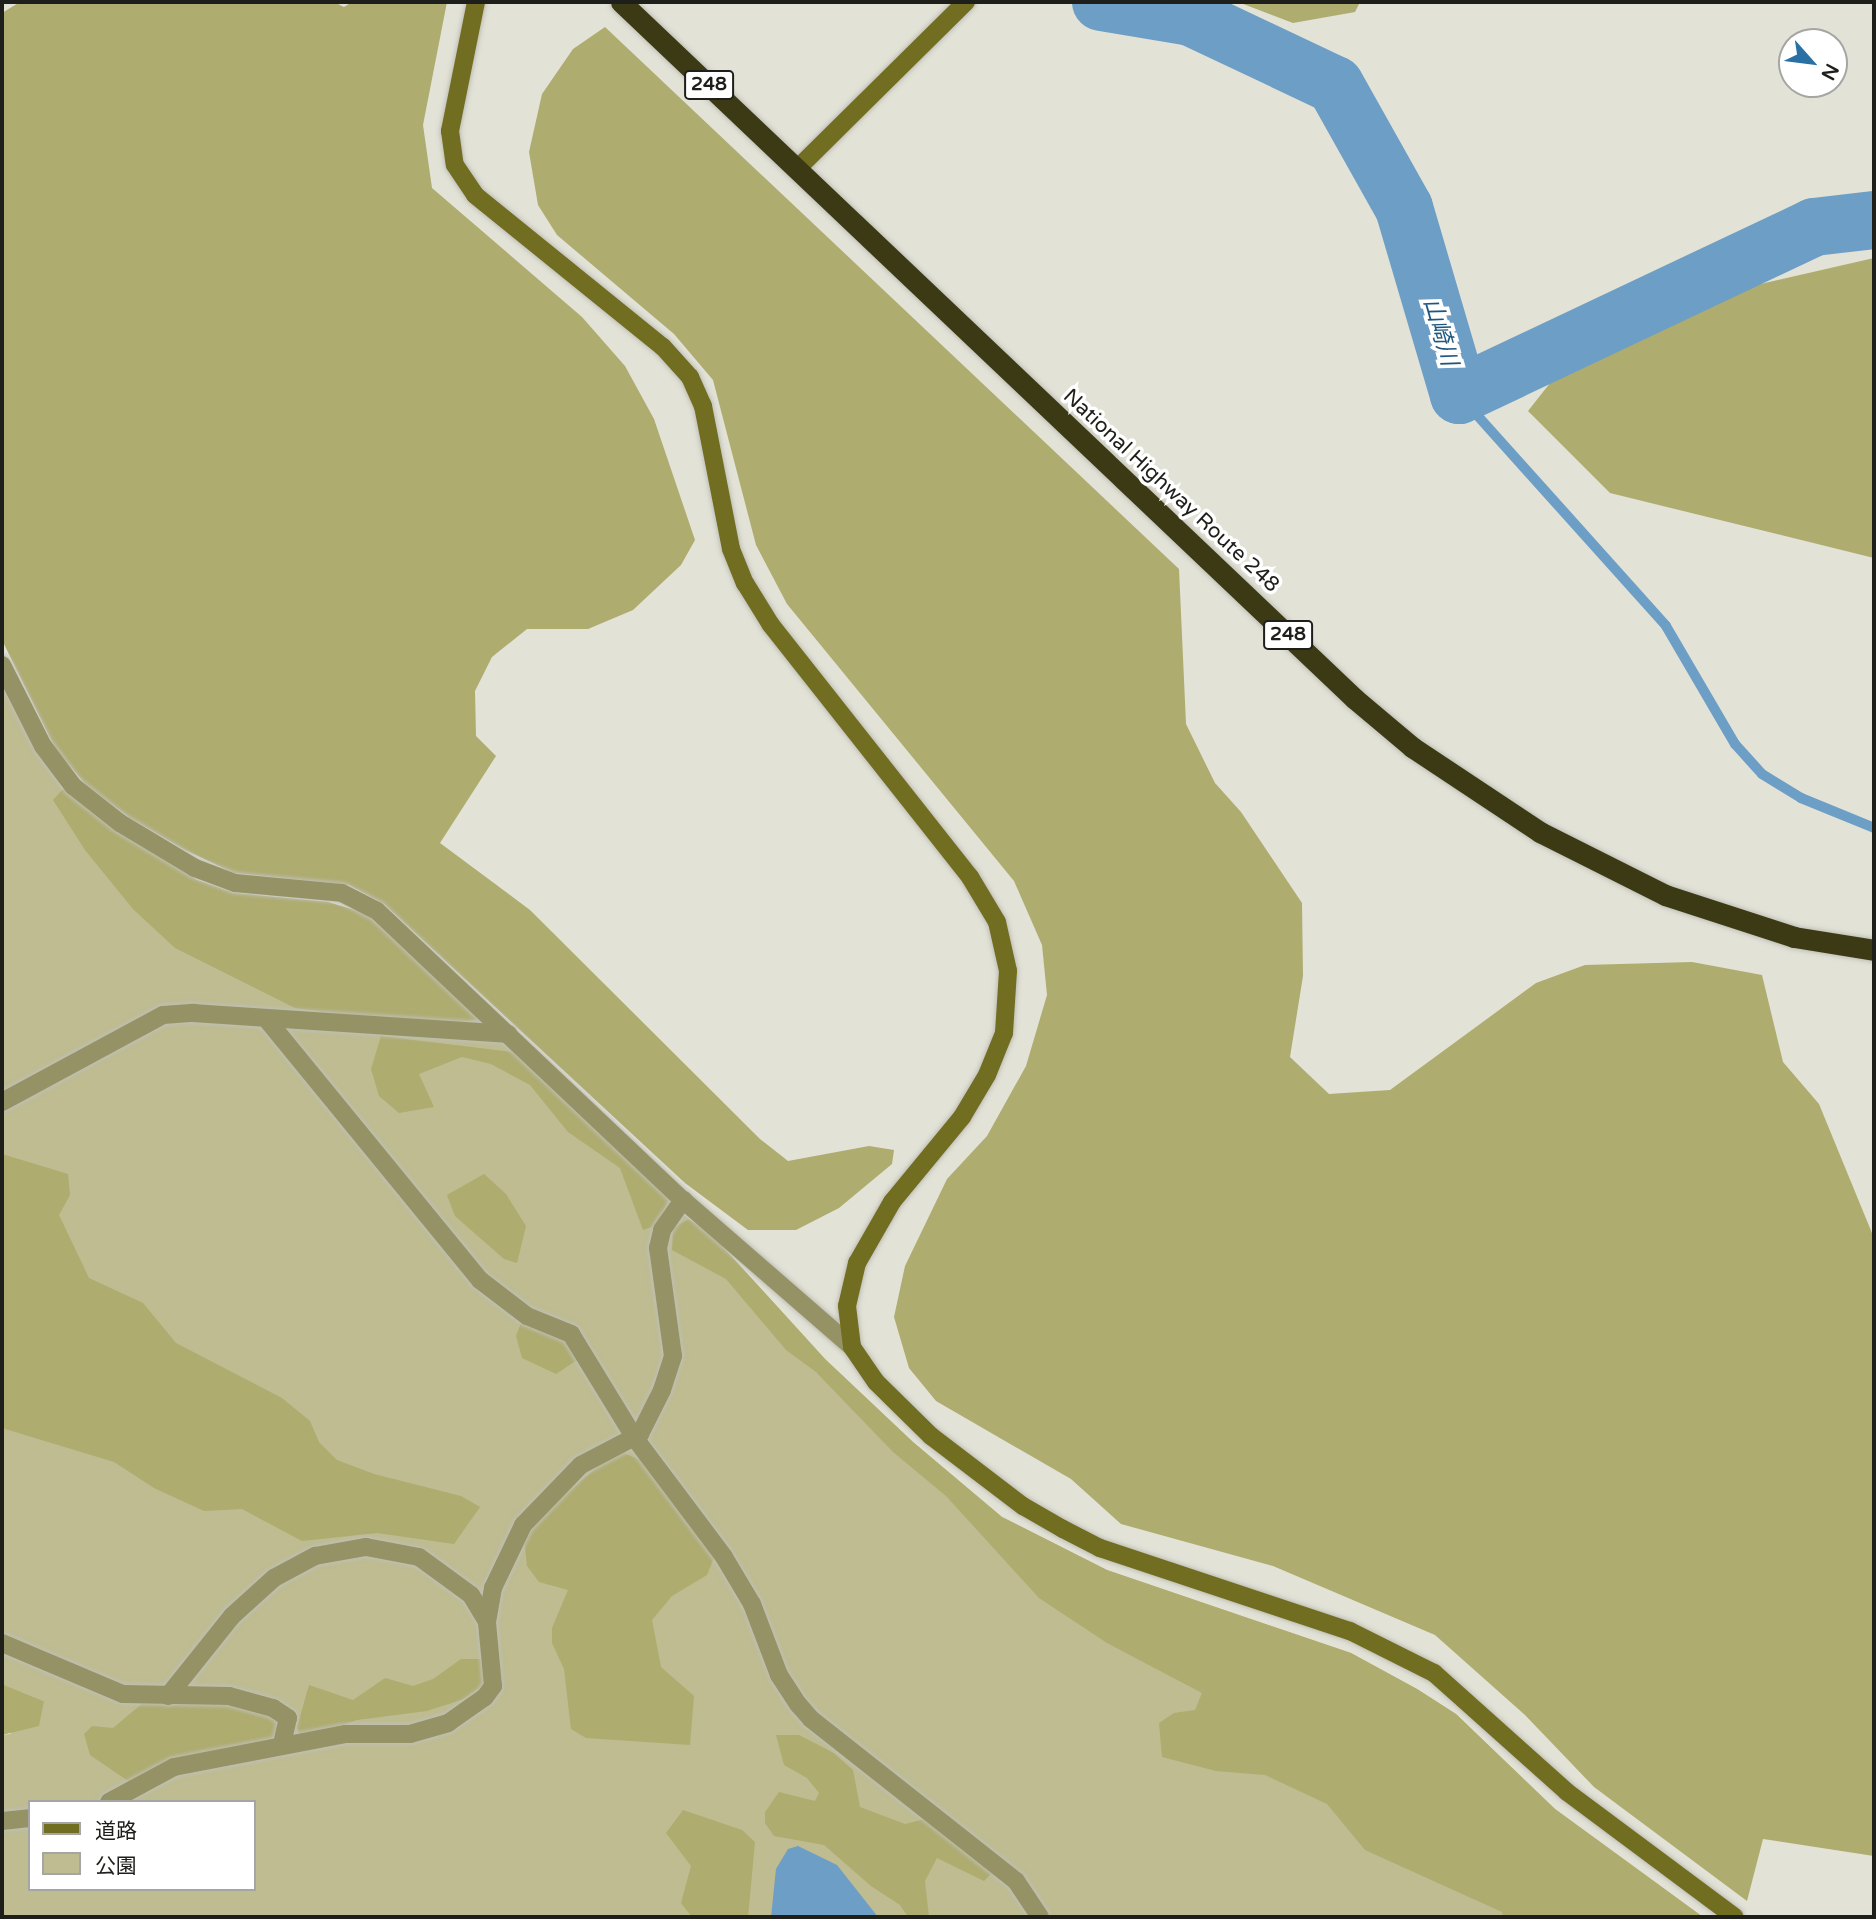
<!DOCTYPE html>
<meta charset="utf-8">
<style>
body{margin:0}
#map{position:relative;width:1876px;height:1919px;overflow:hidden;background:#e2e2d7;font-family:"Varela Round","Noto Sans JP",sans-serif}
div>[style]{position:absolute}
.green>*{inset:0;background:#bebc90}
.forest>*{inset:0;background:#aeac6f}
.water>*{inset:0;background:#6c9ec6}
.stream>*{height:10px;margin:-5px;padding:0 5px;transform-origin:5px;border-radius:5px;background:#6c9ec6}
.river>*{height:58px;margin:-29px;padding:0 29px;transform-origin:29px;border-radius:29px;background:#6c9ec6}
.roads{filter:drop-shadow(0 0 2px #bfbfb5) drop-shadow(0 0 2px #bfbfb5)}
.lane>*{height:18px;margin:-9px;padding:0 9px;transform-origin:9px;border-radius:9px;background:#959366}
.street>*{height:18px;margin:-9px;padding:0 9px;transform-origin:9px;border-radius:9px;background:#959366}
.secondary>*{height:18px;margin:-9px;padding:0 9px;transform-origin:9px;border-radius:9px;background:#716d21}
.highway>*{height:21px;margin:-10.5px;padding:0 10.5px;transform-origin:10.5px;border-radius:10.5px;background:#3c3a14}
span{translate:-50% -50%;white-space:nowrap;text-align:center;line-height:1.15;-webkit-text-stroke:7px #fff;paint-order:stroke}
.shield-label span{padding:2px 5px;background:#fff;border:2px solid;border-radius:5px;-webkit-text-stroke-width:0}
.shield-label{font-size:19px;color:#1e1e1a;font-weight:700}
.street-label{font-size:21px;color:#1e1e1a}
.water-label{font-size:23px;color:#1e567f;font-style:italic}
.frame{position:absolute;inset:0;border:4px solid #1e1e1a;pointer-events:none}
.legend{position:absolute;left:28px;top:1800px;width:228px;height:91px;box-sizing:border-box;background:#fff;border:2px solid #a5a5a3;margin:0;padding:9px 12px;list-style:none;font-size:21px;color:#1e1e1a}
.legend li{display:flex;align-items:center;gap:14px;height:35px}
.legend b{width:35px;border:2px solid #a5a5a3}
.north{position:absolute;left:1778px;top:28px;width:70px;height:70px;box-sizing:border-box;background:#fff;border:2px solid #a5a5a3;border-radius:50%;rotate:118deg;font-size:19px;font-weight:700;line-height:28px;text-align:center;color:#1e1e1a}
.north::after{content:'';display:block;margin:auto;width:24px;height:32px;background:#2971a5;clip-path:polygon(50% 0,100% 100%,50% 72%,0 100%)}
</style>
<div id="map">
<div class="green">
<i style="clip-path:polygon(evenodd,2px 679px,37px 751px,63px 789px,115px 829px,197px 880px,234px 893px,328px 902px,481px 1019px,689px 1219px,713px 1236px,825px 1359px,913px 1442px,1002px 1517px,1107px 1570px,1351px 1653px,1417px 1689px,1456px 1714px,1555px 1809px,1703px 1917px,2px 1917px,2px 1735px,10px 1734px,44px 1701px,2px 1684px,2px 679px,30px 1802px,254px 1802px,254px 1889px,30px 1889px,30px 1802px)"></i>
</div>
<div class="forest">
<i style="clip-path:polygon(20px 2px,334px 2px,344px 7px,352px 2px,447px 2px,423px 125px,432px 188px,582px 317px,625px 366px,654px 419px,695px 540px,681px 565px,633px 610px,588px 629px,527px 629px,492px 657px,475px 691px,476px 736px,496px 756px,440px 843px,530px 910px,760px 1139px,788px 1161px,869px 1146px,894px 1150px,892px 1164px,839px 1208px,796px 1230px,748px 1230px,685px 1183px,384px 904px,349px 885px,234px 873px,185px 850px,130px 818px,86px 785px,55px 748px,2px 640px,2px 13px)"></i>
<i style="clip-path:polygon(1238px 2px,1360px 2px,1355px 12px,1293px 23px)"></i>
<i style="clip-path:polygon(605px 27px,1179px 569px,1186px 724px,1215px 783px,1241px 812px,1302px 903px,1303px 976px,1290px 1057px,1329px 1094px,1390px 1090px,1536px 983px,1585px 965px,1692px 962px,1762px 975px,1783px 1062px,1819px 1104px,1874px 1238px,1874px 1856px,1763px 1839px,1747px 1901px,1594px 1787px,1525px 1715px,1435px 1635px,1273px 1566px,1121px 1524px,1071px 1479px,936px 1401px,909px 1368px,894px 1317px,905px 1266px,947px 1179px,987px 1136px,1026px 1066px,1047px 995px,1042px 945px,1014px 881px,787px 604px,756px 545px,713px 380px,674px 334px,557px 235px,538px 205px,529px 152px,542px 94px,573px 49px)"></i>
<i style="clip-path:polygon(1874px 258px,1874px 558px,1610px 493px,1528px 411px,1599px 321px)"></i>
<i style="clip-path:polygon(63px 789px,115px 829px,197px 880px,234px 893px,328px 902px,365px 913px,481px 1019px,428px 1026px,295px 1008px,175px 948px,133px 909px,85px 850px,53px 800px)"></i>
<i style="clip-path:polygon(381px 1036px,512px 1052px,669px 1199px,657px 1225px,643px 1230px,620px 1168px,568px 1132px,530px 1085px,491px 1064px,462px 1057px,419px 1074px,434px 1107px,399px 1113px,379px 1096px,371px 1069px)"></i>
<i style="clip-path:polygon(2px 1154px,68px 1174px,70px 1195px,59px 1215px,89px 1278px,143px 1303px,176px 1343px,282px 1398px,310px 1421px,319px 1442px,337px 1460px,374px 1474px,461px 1496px,480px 1507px,454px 1544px,377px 1533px,302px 1541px,242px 1509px,204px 1511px,154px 1488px,114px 1462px,2px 1428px)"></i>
<i style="clip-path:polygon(484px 1174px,506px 1194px,526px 1226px,517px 1263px,504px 1259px,455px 1216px,447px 1195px)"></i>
<i style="clip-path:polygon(689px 1219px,713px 1236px,825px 1359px,913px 1442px,1002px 1517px,1107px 1570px,1351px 1653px,1417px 1689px,1456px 1714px,1555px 1809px,1703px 1917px,1503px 1917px,1502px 1912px,1365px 1850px,1327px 1804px,1265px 1775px,1216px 1771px,1162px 1757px,1159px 1723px,1174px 1713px,1195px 1710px,1202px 1693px,1107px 1643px,1039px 1598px,946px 1496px,893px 1452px,816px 1372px,786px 1350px,726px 1279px,672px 1250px,673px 1228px)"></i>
<i style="clip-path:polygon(523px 1318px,563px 1335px,580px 1358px,556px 1374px,522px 1358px,516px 1336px)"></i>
<i style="clip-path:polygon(623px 1453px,644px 1461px,717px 1550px,707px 1575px,672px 1596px,652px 1620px,661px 1667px,694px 1696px,690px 1745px,586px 1738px,571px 1729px,564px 1669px,552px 1643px,552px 1628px,568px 1590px,539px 1582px,527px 1566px,524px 1539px,549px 1508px,601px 1464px)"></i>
<i style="clip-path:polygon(461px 1659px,480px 1659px,487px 1683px,464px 1699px,427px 1711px,357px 1720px,301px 1739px,297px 1727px,309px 1685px,353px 1700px,385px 1678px,413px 1686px,433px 1679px)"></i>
<i style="clip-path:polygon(2px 1684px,44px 1701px,39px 1726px,2px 1735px)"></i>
<i style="clip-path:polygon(225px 1700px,282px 1718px,273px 1744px,131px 1783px,90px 1755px,84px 1734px,92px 1726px,113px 1728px,144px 1702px)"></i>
<i style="clip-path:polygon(776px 1735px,799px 1735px,834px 1753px,853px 1770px,860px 1807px,905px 1824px,929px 1818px,996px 1869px,984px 1881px,937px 1858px,925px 1881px,929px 1917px,908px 1917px,900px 1905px,871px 1886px,824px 1845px,774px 1836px,765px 1823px,765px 1812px,779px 1792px,815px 1801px,819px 1793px,807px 1778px,784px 1765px)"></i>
<i style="clip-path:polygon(683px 1810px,742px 1830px,755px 1842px,748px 1917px,692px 1917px,681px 1903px,691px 1866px,666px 1833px)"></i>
</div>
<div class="water">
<i style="clip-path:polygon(798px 1846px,837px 1865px,878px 1917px,771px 1917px,776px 1869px,788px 1849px)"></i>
</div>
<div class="stream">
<i style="left:1459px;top:395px;width:310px;rotate:48.1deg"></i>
<i style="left:1666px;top:626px;width:137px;rotate:59.7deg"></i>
<i style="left:1735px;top:744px;width:40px;rotate:48deg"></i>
<i style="left:1762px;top:774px;width:46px;rotate:31.6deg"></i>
<i style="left:1801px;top:798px;width:79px;rotate:22.3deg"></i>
</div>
<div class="river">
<i style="left:1101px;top:2px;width:91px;rotate:9.5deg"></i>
<i style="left:1191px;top:17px;width:159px;rotate:25.3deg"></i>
<i style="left:1335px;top:85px;width:141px;rotate:60.7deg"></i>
<i style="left:1404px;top:208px;width:195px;rotate:73.6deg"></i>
<i style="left:1459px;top:395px;width:393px;rotate:-25.3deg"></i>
<i style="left:1814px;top:227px;width:60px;rotate:-6.7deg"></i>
</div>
<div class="roads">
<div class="lane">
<i style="left:268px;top:1021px;width:335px;rotate:50.7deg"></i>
<i style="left:480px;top:1280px;width:59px;rotate:37.5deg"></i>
<i style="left:527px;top:1316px;width:48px;rotate:22.2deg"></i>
<i style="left:571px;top:1334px;width:121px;rotate:58.5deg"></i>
<i style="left:634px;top:1437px;width:150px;rotate:53.1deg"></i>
<i style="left:724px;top:1557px;width:55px;rotate:59.2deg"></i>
<i style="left:752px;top:1604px;width:76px;rotate:69.2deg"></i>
<i style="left:779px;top:1675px;width:35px;rotate:57deg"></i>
<i style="left:798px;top:1704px;width:20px;rotate:49deg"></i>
<i style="left:811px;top:1719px;width:261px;rotate:38.3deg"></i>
<i style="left:1016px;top:1881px;width:43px;rotate:56.3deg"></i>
<i style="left:2px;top:1102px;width:183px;rotate:-28.4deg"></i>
<i style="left:163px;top:1015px;width:31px;rotate:-4deg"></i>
<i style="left:194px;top:1013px;width:315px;rotate:3.8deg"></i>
<i style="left:2px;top:1643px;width:131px;rotate:22.9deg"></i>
<i style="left:123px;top:1694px;width:106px;rotate:1.1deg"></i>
<i style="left:229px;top:1696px;width:46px;rotate:15.3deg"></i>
<i style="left:273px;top:1708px;width:18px;rotate:34deg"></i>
<i style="left:288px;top:1718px;width:26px;rotate:103deg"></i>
<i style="left:168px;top:1696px;width:102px;rotate:-51.3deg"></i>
<i style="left:232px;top:1616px;width:57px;rotate:-42.1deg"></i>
<i style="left:274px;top:1578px;width:47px;rotate:-28.2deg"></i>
<i style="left:315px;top:1556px;width:52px;rotate:-10deg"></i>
<i style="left:366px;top:1547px;width:54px;rotate:10.7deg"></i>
<i style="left:419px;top:1557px;width:64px;rotate:36.2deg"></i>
<i style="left:471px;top:1595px;width:31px;rotate:59deg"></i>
<i style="left:109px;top:1802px;width:74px;rotate:-28.3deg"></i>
<i style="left:174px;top:1767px;width:175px;rotate:-10.9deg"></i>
<i style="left:346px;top:1734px;width:64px"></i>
<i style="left:410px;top:1734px;width:40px;rotate:-16deg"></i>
<i style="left:448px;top:1723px;width:45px;rotate:-35.1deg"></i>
<i style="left:485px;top:1697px;width:14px;rotate:-54deg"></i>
<i style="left:493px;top:1686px;width:64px;rotate:-95.4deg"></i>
<i style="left:487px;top:1622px;width:35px;rotate:-80deg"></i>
<i style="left:493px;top:1588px;width:70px;rotate:-64.5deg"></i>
<i style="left:523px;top:1525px;width:83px;rotate:-46deg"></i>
<i style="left:581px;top:1465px;width:67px;rotate:-27.7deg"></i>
<i style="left:640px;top:1434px;width:49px;rotate:-63.4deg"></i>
<i style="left:662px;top:1390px;width:36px;rotate:-72deg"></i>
<i style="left:673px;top:1356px;width:109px;rotate:-97.9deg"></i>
<i style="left:658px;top:1248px;width:18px;rotate:-77deg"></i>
<i style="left:662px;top:1230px;width:37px;rotate:-55deg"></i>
<i style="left:2px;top:1821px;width:28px;rotate:-6deg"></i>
</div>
<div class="street">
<i style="left:2px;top:665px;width:91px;rotate:63.2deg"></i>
<i style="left:43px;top:746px;width:50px;rotate:53.1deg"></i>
<i style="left:73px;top:786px;width:60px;rotate:38.2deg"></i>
<i style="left:120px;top:823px;width:87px;rotate:31deg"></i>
<i style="left:195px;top:868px;width:43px;rotate:20.6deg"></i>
<i style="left:235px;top:883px;width:107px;rotate:5.3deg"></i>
<i style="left:342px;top:893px;width:39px;rotate:27deg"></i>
<i style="left:377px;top:911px;width:421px;rotate:43.4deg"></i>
<i style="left:683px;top:1200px;width:224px;rotate:41deg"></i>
</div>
<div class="secondary">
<i style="left:476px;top:2px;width:132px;rotate:101.4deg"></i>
<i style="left:450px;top:131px;width:34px;rotate:82deg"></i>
<i style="left:455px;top:165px;width:36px;rotate:56deg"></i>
<i style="left:475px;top:195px;width:242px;rotate:39deg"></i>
<i style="left:663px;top:347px;width:40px;rotate:48deg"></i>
<i style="left:690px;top:377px;width:32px;rotate:66deg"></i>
<i style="left:703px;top:406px;width:146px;rotate:78.9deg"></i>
<i style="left:731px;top:549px;width:37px;rotate:68deg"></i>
<i style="left:745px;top:583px;width:49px;rotate:58.2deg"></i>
<i style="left:771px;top:625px;width:321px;rotate:51.7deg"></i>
<i style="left:970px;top:877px;width:52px;rotate:59deg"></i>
<i style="left:997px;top:922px;width:50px;rotate:77.3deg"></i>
<i style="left:1008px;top:971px;width:62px;rotate:93.7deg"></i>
<i style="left:1004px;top:1033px;width:45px;rotate:112deg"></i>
<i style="left:987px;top:1075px;width:49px;rotate:120.8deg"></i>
<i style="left:962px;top:1117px;width:110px;rotate:129.5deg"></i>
<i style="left:892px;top:1202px;width:70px;rotate:119.8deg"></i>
<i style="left:857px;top:1263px;width:44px;rotate:103.1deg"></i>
<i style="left:847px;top:1306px;width:41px;rotate:83deg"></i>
<i style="left:852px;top:1347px;width:42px;rotate:55.6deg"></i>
<i style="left:876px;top:1382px;width:77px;rotate:44.5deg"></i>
<i style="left:931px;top:1436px;width:116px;rotate:37.3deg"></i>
<i style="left:1023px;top:1506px;width:46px;rotate:29.9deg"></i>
<i style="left:1063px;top:1529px;width:42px;rotate:27.2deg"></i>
<i style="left:1100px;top:1548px;width:263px;rotate:18.4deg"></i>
<i style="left:1350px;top:1631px;width:94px;rotate:26.6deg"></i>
<i style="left:1434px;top:1673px;width:178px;rotate:41.8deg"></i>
<i style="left:1567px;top:1792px;width:209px;rotate:36.7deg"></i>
<i style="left:797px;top:169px;width:238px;rotate:-44.7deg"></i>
</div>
<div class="highway">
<i style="left:621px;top:2px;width:1012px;rotate:43.52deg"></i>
<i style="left:1355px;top:699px;width:75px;rotate:40.1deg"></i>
<i style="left:1412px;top:747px;width:154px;rotate:33.6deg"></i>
<i style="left:1540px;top:832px;width:140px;rotate:26.7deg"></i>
<i style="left:1665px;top:895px;width:136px;rotate:18deg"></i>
<i style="left:1794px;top:937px;width:81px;rotate:9.2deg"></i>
</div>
</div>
<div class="shield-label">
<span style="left:709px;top:85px">248</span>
<span style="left:1288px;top:635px">248</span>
</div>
<div class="street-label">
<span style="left:1171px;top:491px;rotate:43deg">National Highway Route 248</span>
</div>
<div class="water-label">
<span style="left:1440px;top:332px;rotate:74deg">山崎川</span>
</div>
<div class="frame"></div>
<ul class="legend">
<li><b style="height:9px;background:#716d21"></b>道路</li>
<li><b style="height:19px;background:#bebc90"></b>公園</li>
</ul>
<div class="north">N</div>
</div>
